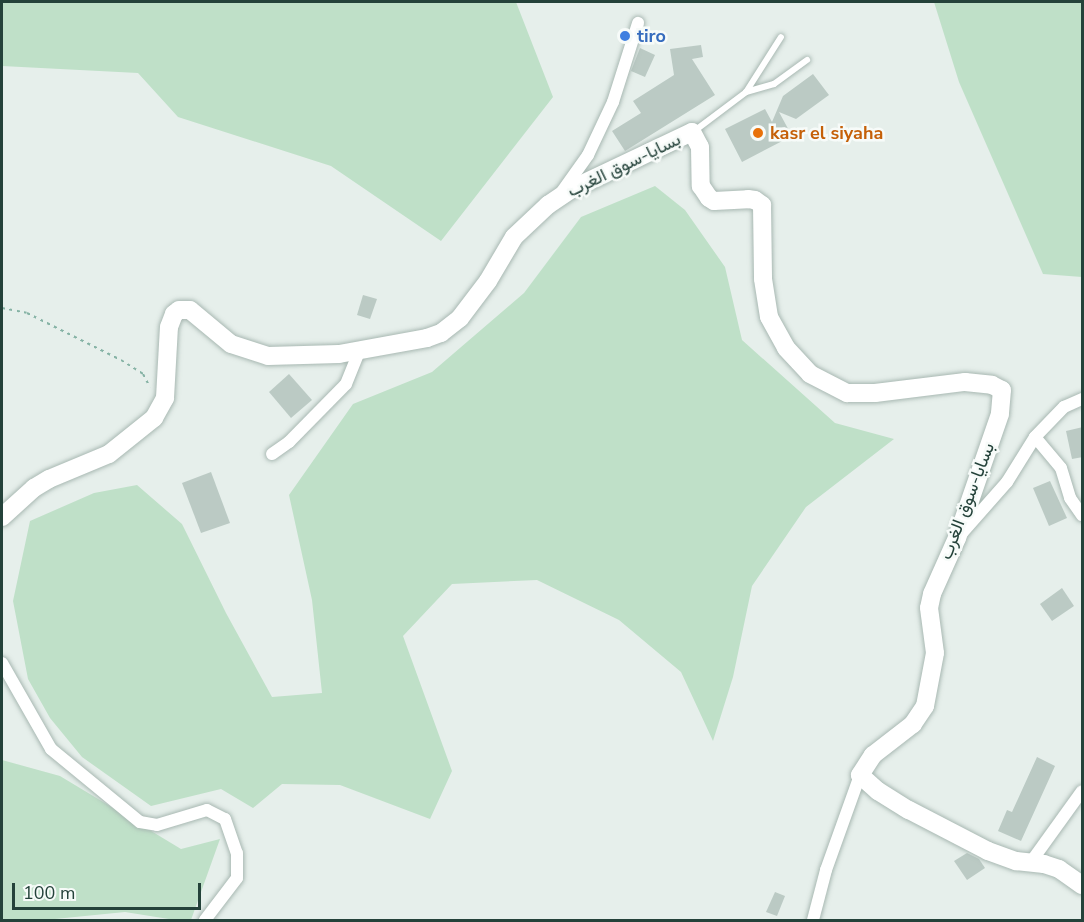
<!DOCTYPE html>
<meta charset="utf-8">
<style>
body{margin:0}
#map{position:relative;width:1084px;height:922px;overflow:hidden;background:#e6efeb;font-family:"Nunito Sans",Vazirmatn,sans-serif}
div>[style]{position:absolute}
.green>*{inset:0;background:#bfe0c8}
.building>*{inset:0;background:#bbcac4}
.path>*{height:2px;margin-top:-1px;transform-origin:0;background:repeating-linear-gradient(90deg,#86b3a5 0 3px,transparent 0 7.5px)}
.roads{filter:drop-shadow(0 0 2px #a8b8b2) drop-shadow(0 0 2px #a8b8b2)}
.lane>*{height:6px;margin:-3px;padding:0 3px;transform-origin:3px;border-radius:3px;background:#fff}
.street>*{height:12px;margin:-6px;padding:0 6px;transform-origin:6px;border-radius:6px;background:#fff}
.secondary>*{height:18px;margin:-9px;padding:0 9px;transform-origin:9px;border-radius:9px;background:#fff}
.dots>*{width:16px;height:16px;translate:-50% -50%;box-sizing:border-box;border:3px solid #f7fbf9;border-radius:50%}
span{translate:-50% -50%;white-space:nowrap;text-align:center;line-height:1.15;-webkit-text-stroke:5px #f7fbf9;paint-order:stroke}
.shop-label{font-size:18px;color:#366cbe;font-weight:700}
.left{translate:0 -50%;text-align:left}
.food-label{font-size:18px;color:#c56008;font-weight:700}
.street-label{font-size:18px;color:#24423a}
.frame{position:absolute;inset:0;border:3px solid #24423a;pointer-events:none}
.scale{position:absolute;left:12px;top:883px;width:189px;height:27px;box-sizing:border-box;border:3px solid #24423a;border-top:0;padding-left:8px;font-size:18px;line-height:21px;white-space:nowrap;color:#24423a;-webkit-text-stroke:4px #f7fbf9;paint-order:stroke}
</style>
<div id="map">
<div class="green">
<i style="clip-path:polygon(2px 2px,516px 2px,553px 97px,441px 241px,331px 166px,178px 117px,138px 73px,2px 66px)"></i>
<i style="clip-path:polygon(934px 2px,1082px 2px,1082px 277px,1043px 274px,959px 82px)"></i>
<i style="clip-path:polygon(655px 186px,685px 210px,725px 267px,742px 340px,835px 423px,894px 439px,806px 507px,752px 586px,733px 677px,713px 741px,681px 672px,619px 620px,537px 580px,452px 584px,403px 636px,452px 771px,430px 819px,340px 785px,282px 784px,253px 808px,221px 789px,151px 806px,82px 757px,50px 718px,28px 679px,13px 601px,30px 521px,94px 493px,137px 485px,182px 524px,226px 613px,272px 697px,322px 693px,312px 600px,289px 495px,353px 404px,432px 372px,524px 293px,581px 217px)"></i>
<i style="clip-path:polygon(2px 760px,60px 776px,181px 849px,220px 839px,191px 920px,175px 920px,125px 912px,45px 920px,2px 920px)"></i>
</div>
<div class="building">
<i style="clip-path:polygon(701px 45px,703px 57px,692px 59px,715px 95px,625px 151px,612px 131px,641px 113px,633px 101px,674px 75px,670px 49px)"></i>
<i style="clip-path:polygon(640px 48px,655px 55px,645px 77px,631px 71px)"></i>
<i style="clip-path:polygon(813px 74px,829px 95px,796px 119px,779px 112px,792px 136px,742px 162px,725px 129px,765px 109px,772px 122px,783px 96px)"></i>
<i style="clip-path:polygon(363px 295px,377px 299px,370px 319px,357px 315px)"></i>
<i style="clip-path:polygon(289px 374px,312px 400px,291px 418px,269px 392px)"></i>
<i style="clip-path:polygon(1083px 427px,1083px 457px,1072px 459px,1066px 431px)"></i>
<i style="clip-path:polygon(211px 472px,230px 523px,201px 533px,182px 483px)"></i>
<i style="clip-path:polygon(1050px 481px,1067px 518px,1049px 526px,1033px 488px)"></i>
<i style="clip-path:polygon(1062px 588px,1074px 606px,1052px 621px,1040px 604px)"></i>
<i style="clip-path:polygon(1037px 757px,1055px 766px,1021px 841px,998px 831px,1007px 810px,1012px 812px)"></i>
<i style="clip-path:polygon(967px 853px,979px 859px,985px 868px,967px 880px,954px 861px)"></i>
<i style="clip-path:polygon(775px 892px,785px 896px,777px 916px,766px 912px)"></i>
</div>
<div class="path">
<i style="left:2px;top:308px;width:25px;rotate:11deg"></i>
<i style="left:27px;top:313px;width:105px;rotate:26.6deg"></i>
<i style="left:121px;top:360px;width:26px;rotate:32deg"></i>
<i style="left:143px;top:374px;width:15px;rotate:62deg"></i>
</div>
<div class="roads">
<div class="lane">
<i style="left:746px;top:92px;width:29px;rotate:-16deg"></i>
<i style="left:774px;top:84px;width:41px;rotate:-36deg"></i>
<i style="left:693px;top:132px;width:66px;rotate:-37deg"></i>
<i style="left:746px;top:92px;width:65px;rotate:-57.5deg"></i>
</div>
<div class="street">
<i style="left:561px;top:193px;width:47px;rotate:-54.6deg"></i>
<i style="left:588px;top:155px;width:59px;rotate:-64.7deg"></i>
<i style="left:613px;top:102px;width:83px;rotate:-72.4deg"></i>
<i style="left:1035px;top:437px;width:40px;rotate:50deg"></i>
<i style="left:1061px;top:468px;width:31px;rotate:73deg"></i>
<i style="left:1070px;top:498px;width:21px;rotate:55deg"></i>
<i style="left:272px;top:454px;width:21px;rotate:-35deg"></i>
<i style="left:289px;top:442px;width:81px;rotate:-45.5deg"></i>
<i style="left:346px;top:384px;width:35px;rotate:-68deg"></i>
<i style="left:962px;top:533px;width:68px;rotate:-48.6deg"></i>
<i style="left:1007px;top:482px;width:53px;rotate:-58.1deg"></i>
<i style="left:1035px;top:437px;width:42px;rotate:-46deg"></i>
<i style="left:1064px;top:407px;width:20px;rotate:-24deg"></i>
<i style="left:2px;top:663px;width:99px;rotate:60.3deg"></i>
<i style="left:51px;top:749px;width:115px;rotate:39.4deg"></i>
<i style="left:140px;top:822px;width:17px;rotate:10deg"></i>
<i style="left:157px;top:825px;width:52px;rotate:-16.7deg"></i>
<i style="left:207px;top:810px;width:20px;rotate:27deg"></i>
<i style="left:225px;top:819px;width:36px;rotate:71deg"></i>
<i style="left:237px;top:853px;width:25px;rotate:90deg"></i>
<i style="left:237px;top:878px;width:53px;rotate:127.3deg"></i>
<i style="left:1031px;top:862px;width:87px;rotate:-54.3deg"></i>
<i style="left:813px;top:920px;width:52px;rotate:-75.4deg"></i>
<i style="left:826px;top:870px;width:101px;rotate:-70.3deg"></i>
</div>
<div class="secondary">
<i style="left:2px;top:517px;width:43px;rotate:-42.2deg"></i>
<i style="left:34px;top:488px;width:17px;rotate:-31deg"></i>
<i style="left:49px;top:479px;width:65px;rotate:-22.6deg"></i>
<i style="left:109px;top:454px;width:58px;rotate:-38.7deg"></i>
<i style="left:154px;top:418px;width:23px;rotate:-61deg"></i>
<i style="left:165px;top:398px;width:71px;rotate:-86.8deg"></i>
<i style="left:169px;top:327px;width:14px;rotate:-69deg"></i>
<i style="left:174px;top:314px;width:6px;rotate:-39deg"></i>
<i style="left:179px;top:310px;width:11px"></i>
<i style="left:190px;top:310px;width:53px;rotate:39.7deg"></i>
<i style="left:231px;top:344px;width:39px;rotate:18deg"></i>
<i style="left:268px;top:356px;width:71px;rotate:-1.6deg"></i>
<i style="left:339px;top:354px;width:89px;rotate:-10.3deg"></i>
<i style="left:427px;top:338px;width:15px;rotate:-20deg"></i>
<i style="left:441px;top:333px;width:24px;rotate:-38deg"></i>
<i style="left:460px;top:318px;width:46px;rotate:-52.9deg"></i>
<i style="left:488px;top:281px;width:51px;rotate:-59.4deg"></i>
<i style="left:514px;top:237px;width:47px;rotate:-43.3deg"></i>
<i style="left:548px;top:205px;width:29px;rotate:-34deg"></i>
<i style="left:572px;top:189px;width:133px;rotate:-25.4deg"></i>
<i style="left:692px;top:132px;width:17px;rotate:62deg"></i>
<i style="left:700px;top:147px;width:39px;rotate:89deg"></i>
<i style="left:701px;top:186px;width:14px;rotate:56deg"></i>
<i style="left:709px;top:198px;width:6px;rotate:31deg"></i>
<i style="left:714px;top:201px;width:34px;rotate:-3deg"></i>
<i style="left:748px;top:199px;width:7px;rotate:8deg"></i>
<i style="left:755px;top:200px;width:9px;rotate:36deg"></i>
<i style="left:762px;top:205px;width:74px;rotate:89.2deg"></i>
<i style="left:763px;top:279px;width:38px;rotate:81deg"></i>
<i style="left:769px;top:317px;width:35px;rotate:61deg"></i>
<i style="left:786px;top:348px;width:35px;rotate:47deg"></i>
<i style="left:810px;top:374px;width:42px;rotate:27.2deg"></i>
<i style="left:847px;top:393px;width:28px"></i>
<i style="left:875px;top:393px;width:91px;rotate:-7deg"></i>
<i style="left:965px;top:382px;width:27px;rotate:6deg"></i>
<i style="left:992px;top:385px;width:11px;rotate:27deg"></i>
<i style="left:1002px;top:390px;width:24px;rotate:95deg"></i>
<i style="left:1000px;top:414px;width:131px;rotate:109.1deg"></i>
<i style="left:957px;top:538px;width:61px;rotate:114.1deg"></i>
<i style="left:932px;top:594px;width:14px;rotate:102deg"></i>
<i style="left:929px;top:608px;width:45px;rotate:82.4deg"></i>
<i style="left:935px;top:653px;width:54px;rotate:100.7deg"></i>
<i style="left:925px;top:706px;width:22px;rotate:124deg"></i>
<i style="left:913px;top:724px;width:51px;rotate:142.2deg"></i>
<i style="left:873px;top:755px;width:24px;rotate:123deg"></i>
<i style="left:860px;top:775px;width:24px;rotate:42deg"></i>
<i style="left:878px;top:791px;width:36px;rotate:32deg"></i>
<i style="left:909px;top:810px;width:89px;rotate:27.4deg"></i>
<i style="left:988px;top:851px;width:30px;rotate:20deg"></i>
<i style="left:1016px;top:861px;width:28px;rotate:6deg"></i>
<i style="left:1044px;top:864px;width:16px;rotate:18deg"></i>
<i style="left:1059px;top:869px;width:28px;rotate:35deg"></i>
</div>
</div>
<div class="dots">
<i style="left:625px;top:36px;background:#3f7fe0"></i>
<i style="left:758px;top:133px;background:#e8710a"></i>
</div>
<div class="shop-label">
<span class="left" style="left:637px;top:36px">tiro</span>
</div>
<div class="food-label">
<span class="left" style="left:770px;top:133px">kasr el siyaha</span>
</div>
<div class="street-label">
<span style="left:624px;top:165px;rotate:-26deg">بسايا-سوق الغرب</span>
<span style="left:967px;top:501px;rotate:-69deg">بسايا-سوق الغرب</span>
</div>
<div class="frame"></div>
<div class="scale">100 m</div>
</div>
